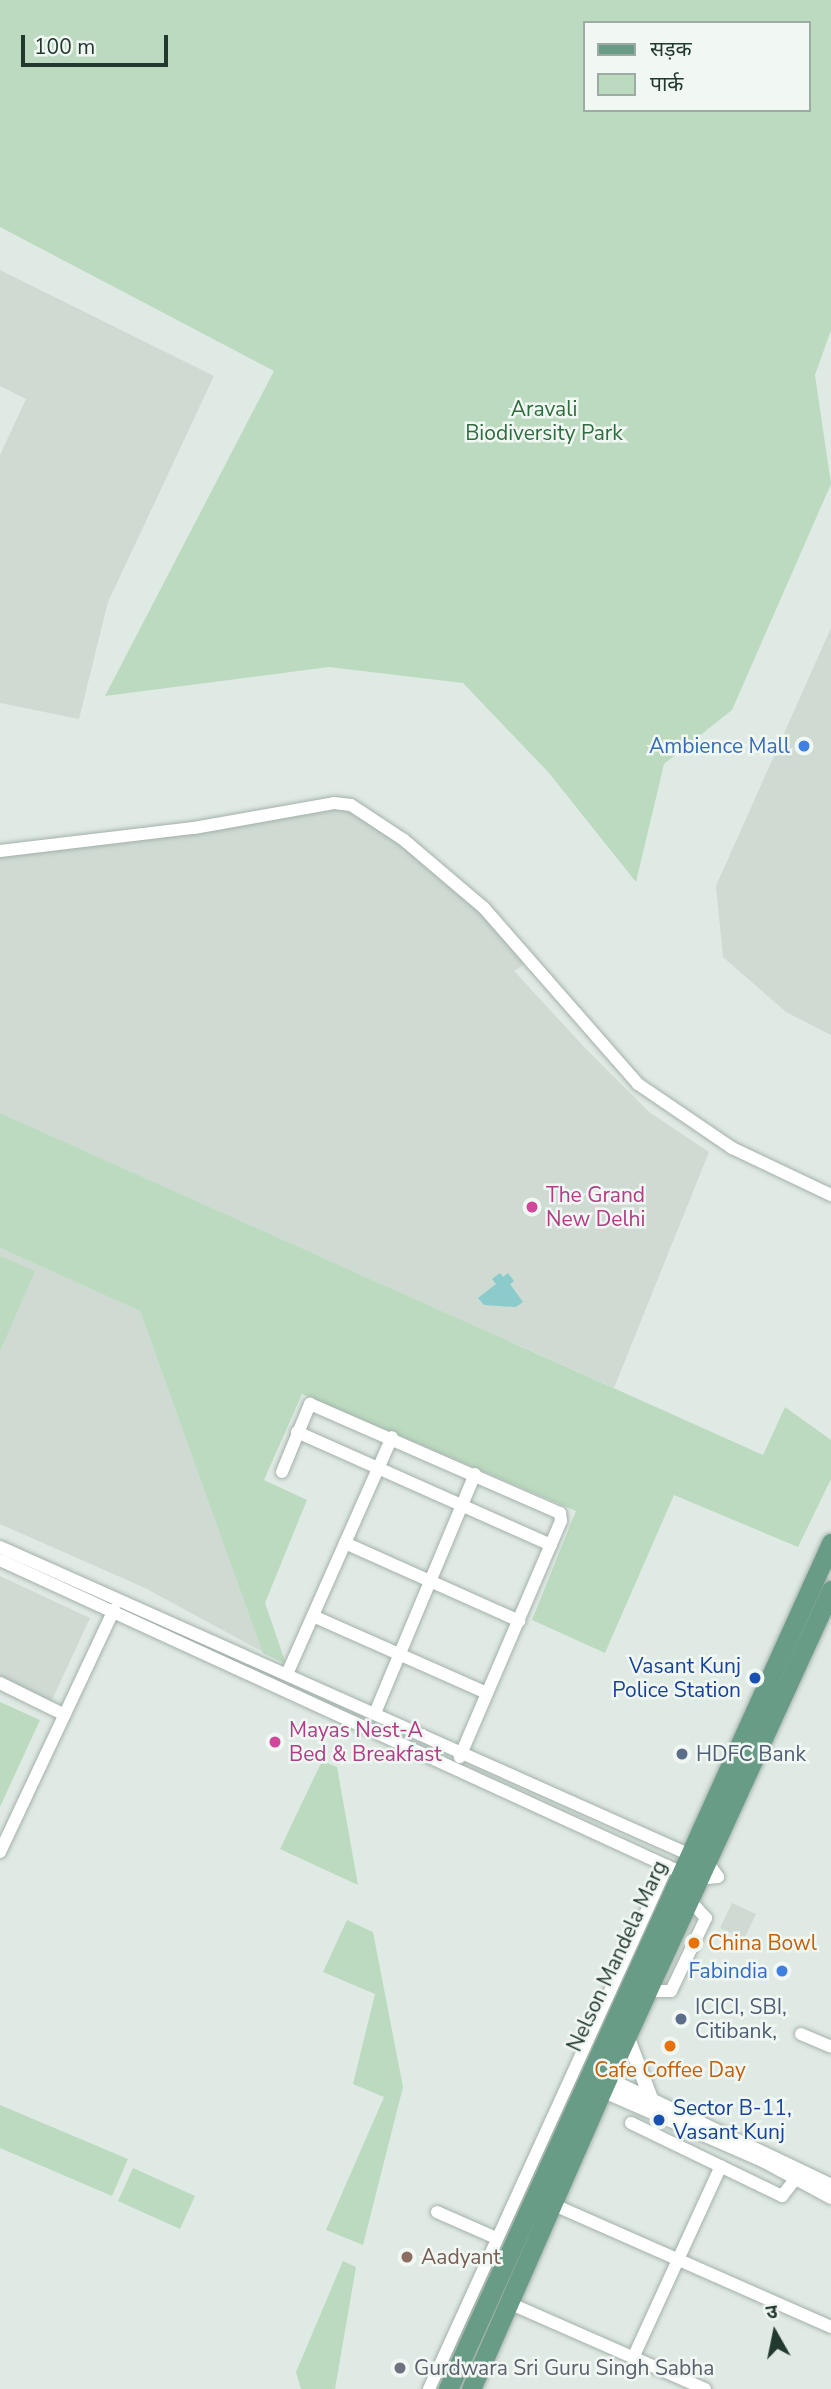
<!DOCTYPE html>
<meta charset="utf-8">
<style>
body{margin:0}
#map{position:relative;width:831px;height:2389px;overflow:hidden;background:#e0eae4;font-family:"Nunito Sans","Noto Sans Devanagari",sans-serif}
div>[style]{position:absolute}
.built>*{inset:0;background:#cfdad3}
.green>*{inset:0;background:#bbdabf}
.water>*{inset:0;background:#8ccbcb}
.roads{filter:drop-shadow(0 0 2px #a3b1aa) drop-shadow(0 0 2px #a3b1aa)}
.minor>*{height:12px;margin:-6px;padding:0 6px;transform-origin:6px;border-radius:6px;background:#fff}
.tertiary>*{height:14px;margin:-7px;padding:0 7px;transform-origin:7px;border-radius:7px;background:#fff}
.primary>*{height:19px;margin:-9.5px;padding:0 9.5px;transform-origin:9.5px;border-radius:9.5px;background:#689c87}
.dots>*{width:19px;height:19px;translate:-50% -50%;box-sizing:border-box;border:4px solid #f1f7f3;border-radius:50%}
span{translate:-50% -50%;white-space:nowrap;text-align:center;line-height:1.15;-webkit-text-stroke:5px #f1f7f3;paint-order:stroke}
.park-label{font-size:21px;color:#306d3e}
.shop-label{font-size:21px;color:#366cbe}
.right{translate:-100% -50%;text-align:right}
.hotel-label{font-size:21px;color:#b23c85}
.left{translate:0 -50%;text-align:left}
.transit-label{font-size:21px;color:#164399}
.service-label{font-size:21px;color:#4e5e75}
.food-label{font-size:21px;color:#c56008}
.street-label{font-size:21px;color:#223930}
.education-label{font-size:21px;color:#785e54}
.worship-label{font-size:21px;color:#5b616d}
.legend{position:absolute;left:583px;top:21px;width:228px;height:91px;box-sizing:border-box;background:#f1f7f3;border:2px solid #9eaba5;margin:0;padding:9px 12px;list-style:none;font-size:21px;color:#223930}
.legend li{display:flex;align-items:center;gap:14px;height:35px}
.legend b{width:35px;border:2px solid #9eaba5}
.north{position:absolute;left:740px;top:2298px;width:70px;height:70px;-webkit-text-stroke:5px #f1f7f3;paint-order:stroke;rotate:351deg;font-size:19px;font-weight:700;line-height:28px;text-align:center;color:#223930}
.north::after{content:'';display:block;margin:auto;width:24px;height:32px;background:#223930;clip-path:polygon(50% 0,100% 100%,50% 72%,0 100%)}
.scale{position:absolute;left:21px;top:35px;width:147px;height:32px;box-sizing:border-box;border:4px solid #223930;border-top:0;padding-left:9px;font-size:21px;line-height:24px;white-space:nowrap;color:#223930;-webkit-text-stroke:5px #f1f7f3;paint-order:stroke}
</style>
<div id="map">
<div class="built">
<i style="clip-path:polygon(0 270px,214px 376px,108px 602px,79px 719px,0 703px,0 455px,26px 399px,0 386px)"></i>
<i style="clip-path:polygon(831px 628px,831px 1035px,786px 1012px,723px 957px,716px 886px)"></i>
<i style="clip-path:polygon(334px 803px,387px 827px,490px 916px,529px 961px,514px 971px,586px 1049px,649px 1112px,709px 1152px,614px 1388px,0 1113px,0 852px)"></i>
<i style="clip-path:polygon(0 1248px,140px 1311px,263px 1652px,145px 1588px,0 1524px)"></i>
<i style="clip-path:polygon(0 1576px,90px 1618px,51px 1702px,0 1678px)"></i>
<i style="clip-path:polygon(732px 1903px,756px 1914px,744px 1939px,720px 1928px)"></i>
</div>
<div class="green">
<i style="clip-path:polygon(evenodd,0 0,831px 0,831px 330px,815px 375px,831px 484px,732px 710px,664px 764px,636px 882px,549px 773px,463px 683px,329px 667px,105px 696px,274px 371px,0 227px,0 0,584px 23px,808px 23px,808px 110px,584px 110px,584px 23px)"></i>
<i style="clip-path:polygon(0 1113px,763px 1455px,785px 1407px,831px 1440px,831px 1479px,798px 1547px,674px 1495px,605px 1653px,532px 1620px,576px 1511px,302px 1394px,264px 1480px,307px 1500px,265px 1603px,286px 1664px,263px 1653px,140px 1311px,0 1248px)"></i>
<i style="clip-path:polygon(0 1256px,35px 1271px,0 1351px)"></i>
<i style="clip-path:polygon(0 1702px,40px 1720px,0 1807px)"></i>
<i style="clip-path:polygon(322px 1761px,337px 1767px,358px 1885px,280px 1849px)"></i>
<i style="clip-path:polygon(347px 1920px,373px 1932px,403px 2087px,363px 2245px,326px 2230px,384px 2097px,353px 2084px,375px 1994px,323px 1972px)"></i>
<i style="clip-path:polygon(0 2105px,128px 2159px,112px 2196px,0 2148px)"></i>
<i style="clip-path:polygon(133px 2168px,195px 2196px,180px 2229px,118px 2201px)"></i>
<i style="clip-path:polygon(343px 2261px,356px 2267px,335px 2389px,301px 2389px,296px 2372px)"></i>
</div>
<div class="water">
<i style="clip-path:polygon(500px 1273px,503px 1277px,508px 1273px,514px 1281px,510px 1284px,523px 1302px,516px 1307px,484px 1305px,478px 1298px,496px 1284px,492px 1279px)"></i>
</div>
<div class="roads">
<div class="minor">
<i style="left:0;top:851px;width:195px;rotate:-6.8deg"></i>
<i style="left:194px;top:828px;width:142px;rotate:-10.1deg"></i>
<i style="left:334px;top:803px;width:17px;rotate:7deg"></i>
<i style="left:351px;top:805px;width:64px;rotate:33.4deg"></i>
<i style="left:404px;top:840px;width:105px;rotate:40.4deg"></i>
<i style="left:484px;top:908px;width:234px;rotate:48.8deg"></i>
<i style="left:638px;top:1084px;width:114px;rotate:34.2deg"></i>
<i style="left:732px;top:1148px;width:110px;rotate:25.4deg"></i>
<i style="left:297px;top:1432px;width:278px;rotate:24deg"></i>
<i style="left:282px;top:1472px;width:74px;rotate:-67.6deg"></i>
<i style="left:310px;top:1404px;width:273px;rotate:23.6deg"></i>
<i style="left:560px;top:1513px;width:8px;rotate:83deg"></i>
<i style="left:561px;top:1521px;width:257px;rotate:113.2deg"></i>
<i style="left:345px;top:1543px;width:191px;rotate:24.1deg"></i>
<i style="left:0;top:1547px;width:775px;rotate:24.05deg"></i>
<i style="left:708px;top:1863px;width:17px;rotate:54deg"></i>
<i style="left:718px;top:1877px;width:18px;rotate:174deg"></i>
<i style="left:700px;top:1879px;width:21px;rotate:-161deg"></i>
<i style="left:680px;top:1872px;width:748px;rotate:-155.35deg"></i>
<i style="left:313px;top:1616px;width:190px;rotate:23.9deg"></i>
<i style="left:287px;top:1674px;width:259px;rotate:-66.1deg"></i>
<i style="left:0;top:1683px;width:72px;rotate:26.2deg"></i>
<i style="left:375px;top:1713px;width:259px;rotate:-67.3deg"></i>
<i style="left:0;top:1852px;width:268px;rotate:-64.8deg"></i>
<i style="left:648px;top:1991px;width:23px"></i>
<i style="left:671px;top:1991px;width:81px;rotate:-64.4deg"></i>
<i style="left:706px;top:1918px;width:23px;rotate:-133deg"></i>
<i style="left:801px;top:2034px;width:33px;rotate:23deg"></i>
<i style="left:631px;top:2123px;width:168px;rotate:25.8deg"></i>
<i style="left:782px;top:2196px;width:24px;rotate:-52deg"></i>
<i style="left:552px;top:2204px;width:305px;rotate:23.8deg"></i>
<i style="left:437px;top:2212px;width:64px;rotate:23.8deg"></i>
<i style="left:509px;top:2303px;width:214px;rotate:23.7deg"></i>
<i style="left:633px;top:2358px;width:211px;rotate:-65.4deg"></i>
<i style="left:429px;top:2389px;width:575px;rotate:-65.53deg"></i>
</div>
<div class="tertiary">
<i style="left:627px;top:2036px;width:70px;rotate:69deg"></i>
<i style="left:599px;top:2075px;width:256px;rotate:25.5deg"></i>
<i style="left:595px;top:2087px;width:185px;rotate:23.5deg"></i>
<i style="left:765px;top:2161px;width:75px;rotate:28.6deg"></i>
</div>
<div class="primary">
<i style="left:448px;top:2389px;width:929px;rotate:-65.64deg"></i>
<i style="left:471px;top:2389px;width:339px;rotate:-66.3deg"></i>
<i style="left:607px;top:2079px;width:538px;rotate:-65.39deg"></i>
</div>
</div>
<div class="dots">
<i style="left:804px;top:746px;background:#3f7fe0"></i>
<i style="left:532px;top:1207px;background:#d1479c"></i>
<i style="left:755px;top:1678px;background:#1a4fb4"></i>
<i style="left:275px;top:1742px;background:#d1479c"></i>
<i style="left:682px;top:1754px;background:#5c6f8a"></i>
<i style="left:694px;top:1943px;background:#e8710a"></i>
<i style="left:782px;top:1971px;background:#3f7fe0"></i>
<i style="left:681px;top:2019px;background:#5c6f8a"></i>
<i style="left:670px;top:2046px;background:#e8710a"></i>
<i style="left:659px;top:2120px;background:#1a4fb4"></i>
<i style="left:407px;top:2257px;background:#8d6e63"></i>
<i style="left:400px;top:2368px;background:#6b7280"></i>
</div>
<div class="park-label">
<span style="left:544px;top:421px">Aravali<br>Biodiversity Park</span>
</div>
<div class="shop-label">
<span class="right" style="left:790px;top:746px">Ambience Mall</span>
<span class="right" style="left:768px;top:1971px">Fabindia</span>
</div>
<div class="hotel-label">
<span class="left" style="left:546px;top:1207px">The Grand<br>New Delhi</span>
<span class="left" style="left:289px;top:1742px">Mayas Nest-A<br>Bed &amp; Breakfast</span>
</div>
<div class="transit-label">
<span class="right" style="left:741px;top:1678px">Vasant Kunj<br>Police Station</span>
<span class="left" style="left:673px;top:2120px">Sector B-11,<br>Vasant Kunj</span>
</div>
<div class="service-label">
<span class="left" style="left:696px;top:1754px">HDFC Bank</span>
<span class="left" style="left:695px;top:2019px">ICICI, SBI,<br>Citibank,</span>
</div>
<div class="food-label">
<span class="left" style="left:708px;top:1943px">China Bowl</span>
<span style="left:670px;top:2070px">Cafe Coffee Day</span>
</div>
<div class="street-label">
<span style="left:617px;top:1956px;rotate:-65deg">Nelson Mandela Marg</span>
</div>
<div class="education-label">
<span class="left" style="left:421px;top:2257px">Aadyant</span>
</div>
<div class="worship-label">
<span class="left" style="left:414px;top:2368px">Gurdwara Sri Guru Singh Sabha</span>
</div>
<ul class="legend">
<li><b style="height:9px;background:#689c87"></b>सड़क</li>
<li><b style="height:19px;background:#bbdabf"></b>पार्क</li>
</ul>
<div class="north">उ</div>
<div class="scale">100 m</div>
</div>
